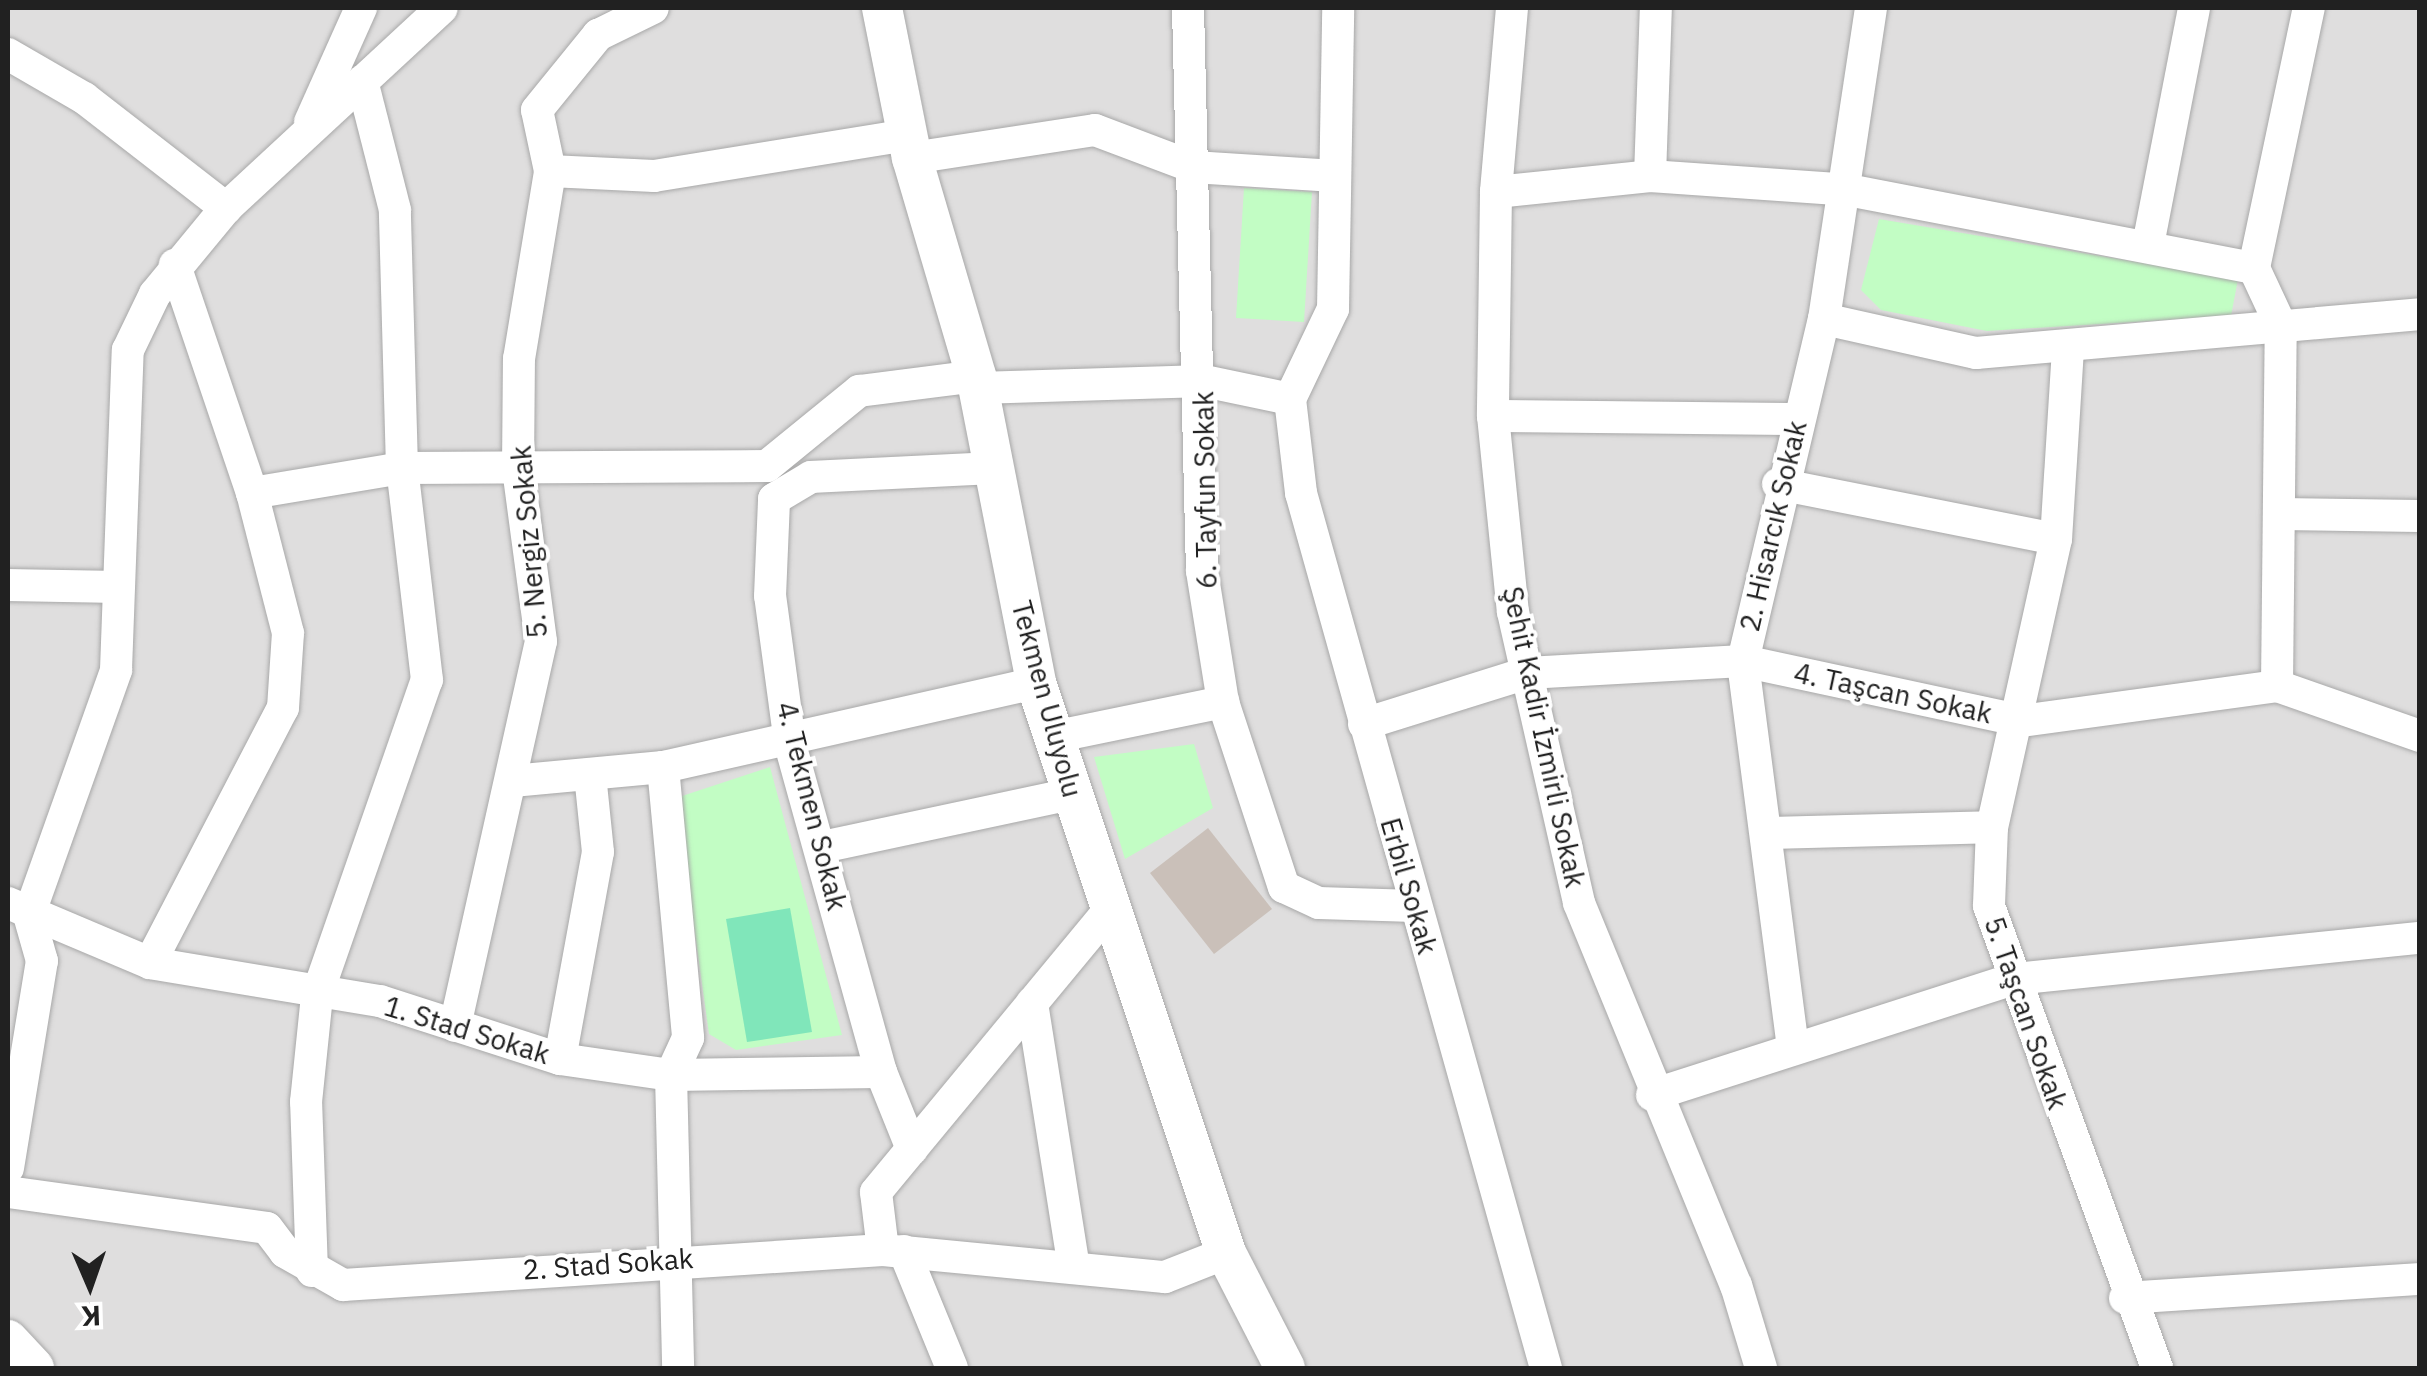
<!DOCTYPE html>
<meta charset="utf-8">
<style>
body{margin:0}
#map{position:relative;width:2427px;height:1376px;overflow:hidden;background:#f2eee7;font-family:"IBM Plex Sans",sans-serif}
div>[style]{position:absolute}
.residential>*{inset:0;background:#dfdede}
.park>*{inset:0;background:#c2fdc4}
.pitch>*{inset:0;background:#80e6ba}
.building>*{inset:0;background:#cac0b9}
.roads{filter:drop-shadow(0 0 2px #a8a8a8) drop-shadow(0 0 2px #a8a8a8)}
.minor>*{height:32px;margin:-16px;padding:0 16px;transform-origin:16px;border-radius:16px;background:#fff}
.tertiary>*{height:40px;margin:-20px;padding:0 20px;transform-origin:20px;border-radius:20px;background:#fff}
span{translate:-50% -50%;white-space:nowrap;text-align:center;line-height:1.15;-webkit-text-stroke:8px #fff;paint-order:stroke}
.street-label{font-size:28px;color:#212121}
.frame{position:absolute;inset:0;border:10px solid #212121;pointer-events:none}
.north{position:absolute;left:40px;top:1236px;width:100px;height:100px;-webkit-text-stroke:8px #fff;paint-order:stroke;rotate:178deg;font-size:28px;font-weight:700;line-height:40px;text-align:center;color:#212121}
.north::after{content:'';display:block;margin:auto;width:35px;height:45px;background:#212121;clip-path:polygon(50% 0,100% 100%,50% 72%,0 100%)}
</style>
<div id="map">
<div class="residential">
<i style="clip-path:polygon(8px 8px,2419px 8px,2419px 1368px,8px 1368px)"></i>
</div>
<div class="park">
<i style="clip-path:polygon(1244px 188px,1312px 192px,1304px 322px,1236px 318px)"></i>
<i style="clip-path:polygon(1879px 219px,2238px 279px,2231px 316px,1987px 331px,1881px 310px,1861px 290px)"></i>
<i style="clip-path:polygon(1194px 744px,1213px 808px,1125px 859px,1094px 757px)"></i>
<i style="clip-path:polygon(770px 767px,842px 1035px,736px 1050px,709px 1034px,676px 798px)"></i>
</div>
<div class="pitch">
<i style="clip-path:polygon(790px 908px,812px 1032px,747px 1042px,726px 919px)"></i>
</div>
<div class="building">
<i style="clip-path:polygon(1208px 828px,1272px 909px,1214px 954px,1150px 873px)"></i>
</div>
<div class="roads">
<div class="minor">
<i style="left:1188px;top:8px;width:563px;rotate:88.58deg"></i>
<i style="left:1202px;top:571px;width:133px;rotate:80.9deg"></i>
<i style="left:1223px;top:702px;width:195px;rotate:71.8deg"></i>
<i style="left:1284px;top:887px;width:38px;rotate:25deg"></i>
<i style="left:1319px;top:903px;width:95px;rotate:1.8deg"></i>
<i style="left:1512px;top:8px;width:185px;rotate:95deg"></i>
<i style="left:1496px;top:192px;width:224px;rotate:90.8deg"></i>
<i style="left:1493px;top:416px;width:197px;rotate:84.2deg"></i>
<i style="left:1513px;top:612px;width:298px;rotate:77.2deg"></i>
<i style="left:1579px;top:903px;width:413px;rotate:67.7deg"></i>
<i style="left:1736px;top:1285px;width:87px;rotate:73.2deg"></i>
<i style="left:8px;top:54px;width:88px;rotate:30.1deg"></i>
<i style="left:84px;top:98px;width:180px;rotate:37.8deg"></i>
<i style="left:310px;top:122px;width:125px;rotate:-65.9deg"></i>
<i style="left:912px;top:158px;width:185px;rotate:-8.7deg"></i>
<i style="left:1095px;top:130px;width:105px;rotate:20.7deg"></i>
<i style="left:1193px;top:167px;width:142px;rotate:3.6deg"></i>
<i style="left:550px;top:171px;width:104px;rotate:2.8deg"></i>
<i style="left:654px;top:176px;width:255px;rotate:-9.2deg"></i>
<i style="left:1650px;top:176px;width:168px;rotate:-88deg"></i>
<i style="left:1496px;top:192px;width:155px;rotate:-5.9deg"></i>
<i style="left:1650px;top:176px;width:198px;rotate:4deg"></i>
<i style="left:1848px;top:190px;width:413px;rotate:10.9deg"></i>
<i style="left:2148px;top:245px;width:241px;rotate:-79deg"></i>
<i style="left:1824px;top:319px;width:156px;rotate:12.6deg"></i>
<i style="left:1976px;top:353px;width:446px;rotate:-5deg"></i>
<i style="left:2068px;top:349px;width:190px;rotate:93.6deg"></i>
<i style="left:2056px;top:539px;width:295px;rotate:102.5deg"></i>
<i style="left:1992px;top:827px;width:79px;rotate:92.2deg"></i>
<i style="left:1989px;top:906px;width:492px;rotate:70deg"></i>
<i style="left:978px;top:388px;width:226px;rotate:-1.8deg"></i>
<i style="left:1204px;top:381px;width:88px;rotate:11.8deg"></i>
<i style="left:1290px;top:399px;width:95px;rotate:83.3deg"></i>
<i style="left:1301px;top:493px;width:909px;rotate:74.36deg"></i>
<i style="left:1290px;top:399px;width:100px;rotate:-64.5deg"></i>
<i style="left:1333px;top:309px;width:301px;rotate:-89deg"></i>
<i style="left:1493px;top:416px;width:304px;rotate:0.6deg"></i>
<i style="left:1778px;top:484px;width:283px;rotate:11.2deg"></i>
<i style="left:252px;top:493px;width:152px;rotate:-9.5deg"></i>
<i style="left:402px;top:468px;width:365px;rotate:-0.3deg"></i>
<i style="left:767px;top:466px;width:119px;rotate:-39.2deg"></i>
<i style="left:859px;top:391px;width:118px;rotate:-7.3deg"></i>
<i style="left:2280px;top:514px;width:140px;rotate:0.8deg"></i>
<i style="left:8px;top:585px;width:110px;rotate:1deg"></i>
<i style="left:2277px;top:686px;width:360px;rotate:-89.4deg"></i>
<i style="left:2281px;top:326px;width:64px;rotate:-115deg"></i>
<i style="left:2254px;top:268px;width:266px;rotate:-78.1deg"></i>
<i style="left:1364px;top:724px;width:171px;rotate:-17.4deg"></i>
<i style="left:1527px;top:673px;width:216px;rotate:-3.2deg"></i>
<i style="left:1743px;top:661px;width:285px;rotate:12.1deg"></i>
<i style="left:2022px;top:721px;width:257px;rotate:-7.8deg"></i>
<i style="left:2277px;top:686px;width:151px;rotate:19.3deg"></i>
<i style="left:1053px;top:737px;width:174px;rotate:-11.6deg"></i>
<i style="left:663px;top:767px;width:272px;rotate:84.7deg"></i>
<i style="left:688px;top:1038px;width:41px;rotate:114.7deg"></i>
<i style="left:671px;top:1075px;width:293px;rotate:88.6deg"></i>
<i style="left:512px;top:781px;width:152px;rotate:-5.3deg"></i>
<i style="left:663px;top:767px;width:382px;rotate:-12.7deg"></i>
<i style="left:1767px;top:833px;width:225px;rotate:-1.5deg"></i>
<i style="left:822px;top:847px;width:256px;rotate:-12deg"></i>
<i style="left:8px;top:903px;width:154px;rotate:22.9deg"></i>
<i style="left:150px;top:963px;width:233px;rotate:9.4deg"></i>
<i style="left:380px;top:1001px;width:189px;rotate:17.9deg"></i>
<i style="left:560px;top:1059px;width:112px;rotate:8.2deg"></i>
<i style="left:671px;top:1075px;width:210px;rotate:-0.8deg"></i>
<i style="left:150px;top:963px;width:288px;rotate:-62.5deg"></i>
<i style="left:283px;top:708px;width:75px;rotate:-86.2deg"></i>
<i style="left:288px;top:633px;width:145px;rotate:-104.4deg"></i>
<i style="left:252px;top:493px;width:241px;rotate:-108.7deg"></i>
<i style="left:1032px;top:1003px;width:262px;rotate:81deg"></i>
<i style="left:455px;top:1026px;width:394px;rotate:-77.4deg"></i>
<i style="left:541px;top:641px;width:175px;rotate:-97.6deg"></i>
<i style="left:518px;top:468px;width:109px;rotate:-89.5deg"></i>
<i style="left:519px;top:359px;width:191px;rotate:-80.6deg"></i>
<i style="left:550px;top:171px;width:62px;rotate:-102deg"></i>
<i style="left:537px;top:110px;width:97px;rotate:-50.9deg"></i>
<i style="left:598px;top:35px;width:61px;rotate:-26.1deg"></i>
<i style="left:1793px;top:1048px;width:390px;rotate:-97.4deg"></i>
<i style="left:1743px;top:661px;width:351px;rotate:-76.7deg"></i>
<i style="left:1824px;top:319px;width:315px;rotate:-81.4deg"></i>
<i style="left:560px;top:1059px;width:210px;rotate:-79.6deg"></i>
<i style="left:598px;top:852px;width:77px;rotate:-95.9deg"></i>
<i style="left:1652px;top:1095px;width:380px;rotate:-17.8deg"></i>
<i style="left:2014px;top:979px;width:408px;rotate:-5.8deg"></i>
<i style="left:912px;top:1149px;width:83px;rotate:-111.9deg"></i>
<i style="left:881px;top:1072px;width:341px;rotate:-105.5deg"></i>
<i style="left:790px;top:743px;width:148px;rotate:-97.7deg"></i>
<i style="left:770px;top:596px;width:97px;rotate:-87.6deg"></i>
<i style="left:774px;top:499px;width:43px;rotate:-30.7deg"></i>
<i style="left:811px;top:477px;width:182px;rotate:-2.8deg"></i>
<i style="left:8px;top:1168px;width:210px;rotate:-80.7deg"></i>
<i style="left:42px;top:961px;width:48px;rotate:-105.8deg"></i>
<i style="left:29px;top:915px;width:260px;rotate:-70.4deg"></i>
<i style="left:116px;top:670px;width:320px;rotate:-87.9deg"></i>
<i style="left:128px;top:350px;width:62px;rotate:-64.3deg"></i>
<i style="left:155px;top:294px;width:112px;rotate:-50.5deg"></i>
<i style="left:226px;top:208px;width:294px;rotate:-42.8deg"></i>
<i style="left:8px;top:1192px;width:261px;rotate:7.9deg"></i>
<i style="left:267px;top:1228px;width:30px;rotate:53deg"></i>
<i style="left:285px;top:1252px;width:67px;rotate:29.6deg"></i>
<i style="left:343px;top:1285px;width:541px;rotate:-3.71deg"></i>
<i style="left:883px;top:1250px;width:283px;rotate:5.5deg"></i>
<i style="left:1165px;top:1277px;width:66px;rotate:-21.5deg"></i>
<i style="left:883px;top:1250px;width:58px;rotate:-96.9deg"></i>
<i style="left:876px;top:1192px;width:367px;rotate:-50.4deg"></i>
<i style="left:904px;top:1251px;width:126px;rotate:67.7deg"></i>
<i style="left:312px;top:1271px;width:169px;rotate:-92deg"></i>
<i style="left:306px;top:1102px;width:108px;rotate:-84.1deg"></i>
<i style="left:317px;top:995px;width:334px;rotate:-70.8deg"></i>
<i style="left:427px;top:680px;width:213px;rotate:-96.7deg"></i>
<i style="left:402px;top:468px;width:258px;rotate:-91.6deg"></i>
<i style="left:395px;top:210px;width:133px;rotate:-104.3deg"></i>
<i style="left:2125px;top:1298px;width:296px;rotate:-3.7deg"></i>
</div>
<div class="tertiary">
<i style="left:882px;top:8px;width:153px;rotate:78.7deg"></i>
<i style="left:912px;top:158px;width:227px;rotate:73.6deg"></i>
<i style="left:976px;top:376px;width:313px;rotate:78.9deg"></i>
<i style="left:1036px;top:683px;width:601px;rotate:71.57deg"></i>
<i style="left:1226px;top:1253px;width:129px;rotate:62.8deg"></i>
<i style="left:8px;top:1340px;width:38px;rotate:47deg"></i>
</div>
</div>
<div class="street-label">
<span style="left:1205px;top:490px;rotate:-91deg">6. Tayfun Sokak</span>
<span style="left:1773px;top:526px;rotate:-77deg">2. Hisarcık Sokak</span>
<span style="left:529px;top:542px;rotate:-95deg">5. Nergiz Sokak</span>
<span style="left:1893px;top:693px;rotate:12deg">4. Taşcan Sokak</span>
<span style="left:1047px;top:699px;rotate:75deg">Tekmen Uluyolu</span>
<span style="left:1544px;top:737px;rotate:78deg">Şehit Kadir İzmirli Sokak</span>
<span style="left:812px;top:806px;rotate:76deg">4. Tekmen Sokak</span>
<span style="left:1409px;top:886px;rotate:74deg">Erbil Sokak</span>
<span style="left:2026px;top:1013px;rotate:71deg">5. Taşcan Sokak</span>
<span style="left:467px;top:1030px;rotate:17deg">1. Stad Sokak</span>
<span style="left:608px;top:1264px;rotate:-4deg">2. Stad Sokak</span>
</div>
<div class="frame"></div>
<div class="north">K</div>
</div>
